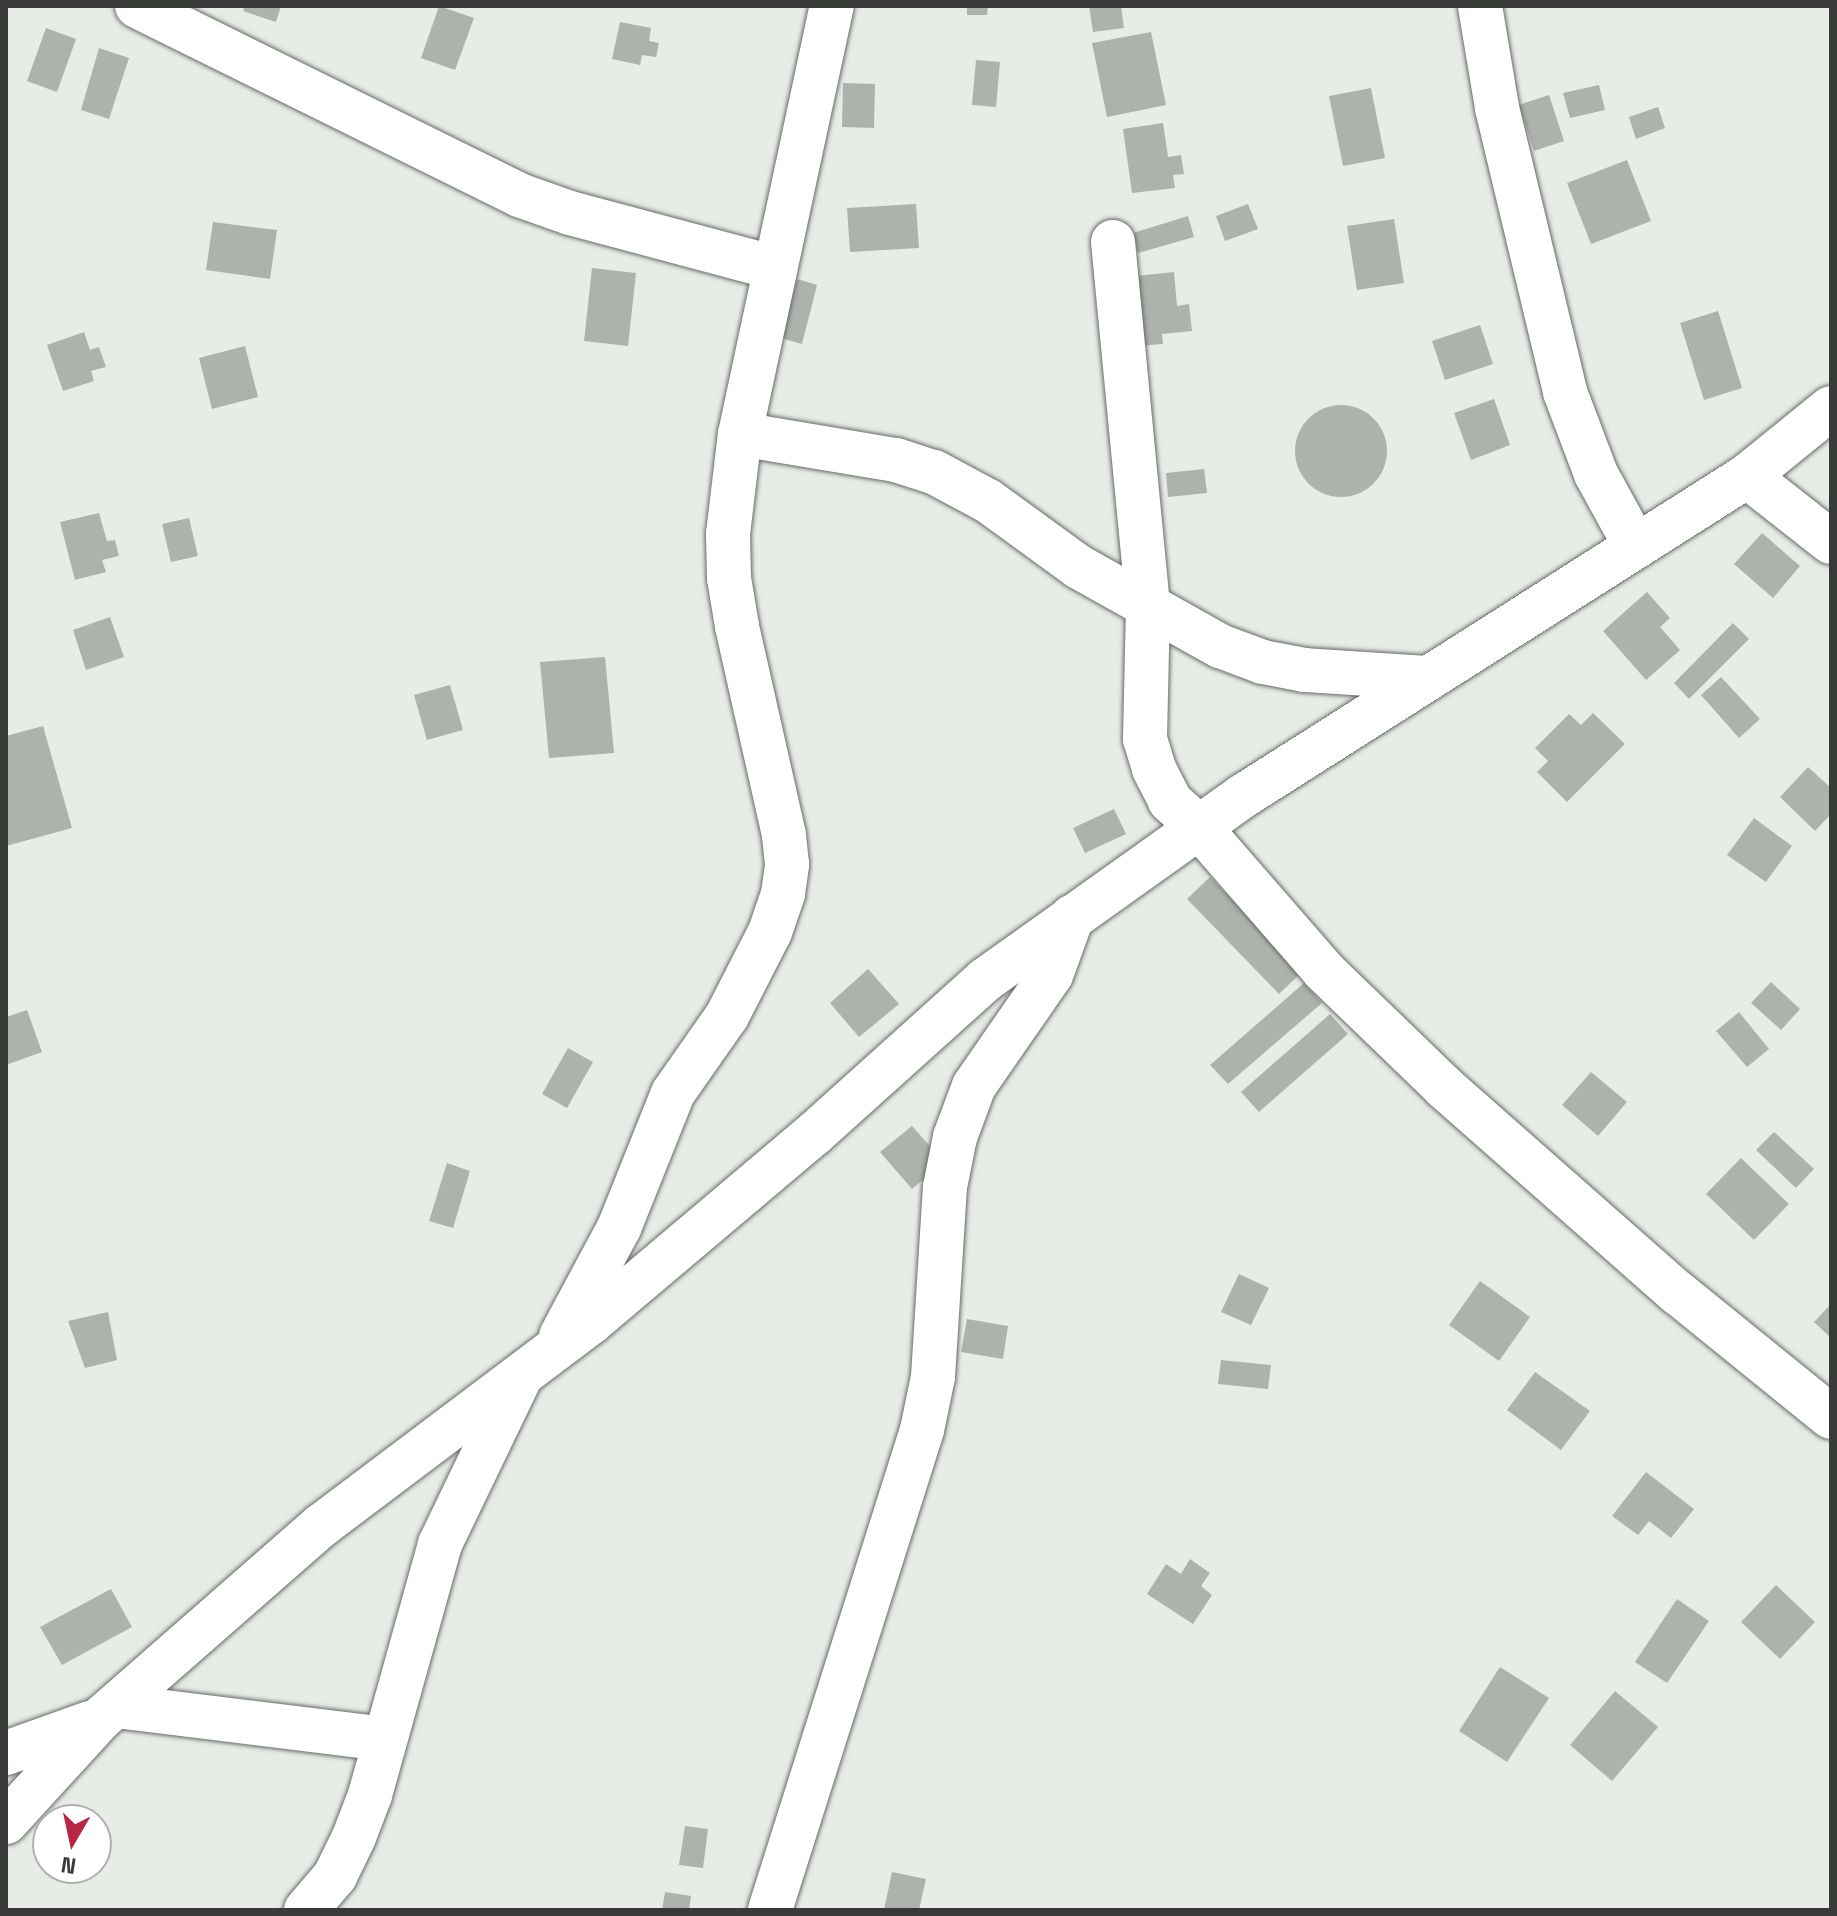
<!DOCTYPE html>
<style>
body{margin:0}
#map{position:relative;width:1837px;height:1916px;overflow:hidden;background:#e7ece7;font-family:"Space Grotesk",sans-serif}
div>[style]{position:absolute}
.building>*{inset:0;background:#adb2ad}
.round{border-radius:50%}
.roads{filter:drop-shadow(0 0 2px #676b67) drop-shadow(0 0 2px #676b67)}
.minor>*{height:44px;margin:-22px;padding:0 22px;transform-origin:22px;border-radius:22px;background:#fff}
span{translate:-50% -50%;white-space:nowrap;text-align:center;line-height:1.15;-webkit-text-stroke:6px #fff;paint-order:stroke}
.frame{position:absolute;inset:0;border:8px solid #383a38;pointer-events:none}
.north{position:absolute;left:32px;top:1804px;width:80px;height:80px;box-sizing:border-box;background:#fff;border:2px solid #afb0af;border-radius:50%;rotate:189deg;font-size:22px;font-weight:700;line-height:32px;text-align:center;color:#383a38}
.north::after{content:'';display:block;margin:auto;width:28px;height:36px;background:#b82646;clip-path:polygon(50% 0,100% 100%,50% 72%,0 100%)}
</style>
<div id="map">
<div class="building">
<i style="clip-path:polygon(245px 6px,281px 6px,276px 22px,243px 11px)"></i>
<i style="clip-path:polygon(439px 6px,474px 18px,455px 70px,421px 58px)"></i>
<i style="clip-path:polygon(967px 6px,988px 6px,987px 15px,967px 15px)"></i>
<i style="clip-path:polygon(1089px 6px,1121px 6px,1124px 28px,1093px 32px)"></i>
<i style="clip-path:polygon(620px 22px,651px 28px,649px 41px,659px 43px,656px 57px,642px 55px,640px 65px,612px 59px)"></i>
<i style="clip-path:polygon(46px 28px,76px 39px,57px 92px,27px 81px)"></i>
<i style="clip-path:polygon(1151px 32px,1166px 105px,1107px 117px,1092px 43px)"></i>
<i style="clip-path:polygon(99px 48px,129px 58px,109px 119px,81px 110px)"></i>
<i style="clip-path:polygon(976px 60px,1000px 62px,996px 107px,972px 105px)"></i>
<i style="clip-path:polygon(843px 83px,875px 84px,874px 128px,842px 127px)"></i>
<i style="clip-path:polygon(1599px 85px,1605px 110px,1570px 118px,1563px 93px)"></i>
<i style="clip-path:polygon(1371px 88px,1385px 158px,1343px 166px,1329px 96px)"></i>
<i style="clip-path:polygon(1549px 95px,1564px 141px,1534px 151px,1519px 105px)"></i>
<i style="clip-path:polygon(1658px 107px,1665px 128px,1636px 139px,1629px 117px)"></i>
<i style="clip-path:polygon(1163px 123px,1168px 157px,1181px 155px,1184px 174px,1173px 175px,1175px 188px,1132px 193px,1123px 129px)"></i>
<i style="clip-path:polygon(1627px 160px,1651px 221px,1591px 244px,1567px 183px)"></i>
<i style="clip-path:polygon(916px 204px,919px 248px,850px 252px,847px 208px)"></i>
<i style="clip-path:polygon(1248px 204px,1258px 229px,1225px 241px,1216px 216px)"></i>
<i style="clip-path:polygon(1188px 216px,1194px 237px,1138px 253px,1133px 233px)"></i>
<i style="clip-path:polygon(1394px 219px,1404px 283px,1357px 290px,1347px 226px)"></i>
<i style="clip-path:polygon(213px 222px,277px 230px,270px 279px,206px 270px)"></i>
<i style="clip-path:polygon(592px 268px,636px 273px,628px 346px,584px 341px)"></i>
<i style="clip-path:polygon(1174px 272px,1177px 306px,1189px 304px,1192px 331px,1162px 334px,1163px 344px,1135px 346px,1127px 277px)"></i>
<i style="clip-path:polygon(797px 279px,817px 285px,802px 344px,781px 338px)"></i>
<i style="clip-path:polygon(1718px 311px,1742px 388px,1704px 400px,1680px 323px)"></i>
<i style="clip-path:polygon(1480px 325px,1493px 364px,1445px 380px,1432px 341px)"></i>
<i style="clip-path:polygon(84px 332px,90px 350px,99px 347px,106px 367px,91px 371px,94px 381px,63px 391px,47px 345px)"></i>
<i style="clip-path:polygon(245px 346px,258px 397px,212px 409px,199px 358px)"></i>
<i style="clip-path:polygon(1494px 399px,1510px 445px,1471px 460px,1454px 413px)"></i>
<i class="round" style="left:1295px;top:405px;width:92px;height:92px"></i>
<i style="clip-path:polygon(1204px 469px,1207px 493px,1168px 497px,1166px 473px)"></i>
<i style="clip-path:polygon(99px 513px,107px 541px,115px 540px,119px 556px,102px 560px,106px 572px,75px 580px,60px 522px)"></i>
<i style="clip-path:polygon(189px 518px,198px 556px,171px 562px,162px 524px)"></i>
<i style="clip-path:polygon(1762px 533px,1800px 566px,1773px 598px,1734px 564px)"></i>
<i style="clip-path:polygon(1647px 592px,1670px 618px,1660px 627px,1680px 650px,1646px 680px,1603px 631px)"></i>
<i style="clip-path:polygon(110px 617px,124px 657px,86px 670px,73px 630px)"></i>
<i style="clip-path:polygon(1733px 623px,1749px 639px,1689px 699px,1674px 683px)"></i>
<i style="clip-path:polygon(605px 657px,614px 753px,549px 758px,540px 662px)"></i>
<i style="clip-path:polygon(1721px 677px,1760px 719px,1739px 738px,1701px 695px)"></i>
<i style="clip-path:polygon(450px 685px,463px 730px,427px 740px,414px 695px)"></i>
<i style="clip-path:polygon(1593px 713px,1625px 744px,1567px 802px,1537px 772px,1548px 761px,1535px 748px,1569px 714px,1581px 725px)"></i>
<i style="clip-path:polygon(43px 726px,72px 828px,6px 846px,6px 736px)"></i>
<i style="clip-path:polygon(1808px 767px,1831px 788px,1831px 814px,1815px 831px,1780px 797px)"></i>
<i style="clip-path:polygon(1114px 809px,1126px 834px,1085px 853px,1073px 828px)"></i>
<i style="clip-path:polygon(1754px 818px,1792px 846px,1766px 882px,1727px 855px)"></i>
<i style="clip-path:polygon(1210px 877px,1302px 972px,1279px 994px,1187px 899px)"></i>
<i style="clip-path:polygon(868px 969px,899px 1004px,859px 1037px,830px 1003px)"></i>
<i style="clip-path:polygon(1771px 982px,1800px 1009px,1781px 1030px,1751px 1003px)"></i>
<i style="clip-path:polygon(1304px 983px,1322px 1003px,1228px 1084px,1210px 1065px)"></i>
<i style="clip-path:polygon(27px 1010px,42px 1052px,6px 1065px,6px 1017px)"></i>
<i style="clip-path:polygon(1739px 1012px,1769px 1049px,1747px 1067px,1716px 1031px)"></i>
<i style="clip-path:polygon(1330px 1014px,1348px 1034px,1259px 1112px,1241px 1092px)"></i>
<i style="clip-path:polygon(568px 1048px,593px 1062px,567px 1108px,542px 1094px)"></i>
<i style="clip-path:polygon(1591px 1072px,1627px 1102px,1598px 1136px,1562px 1105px)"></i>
<i style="clip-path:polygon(912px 1126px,944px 1162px,912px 1189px,880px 1152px)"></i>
<i style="clip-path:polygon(1774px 1132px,1814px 1169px,1796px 1188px,1756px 1150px)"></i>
<i style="clip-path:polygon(1741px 1158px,1789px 1204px,1754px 1240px,1706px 1194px)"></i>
<i style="clip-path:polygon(447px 1163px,470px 1171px,453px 1228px,429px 1221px)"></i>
<i style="clip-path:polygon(1239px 1274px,1269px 1288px,1251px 1325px,1221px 1312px)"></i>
<i style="clip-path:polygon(1480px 1281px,1530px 1317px,1499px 1361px,1449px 1325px)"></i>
<i style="clip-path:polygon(1831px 1304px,1831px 1338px,1814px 1322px)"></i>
<i style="clip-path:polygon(108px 1312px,117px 1360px,85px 1368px,68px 1321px)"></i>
<i style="clip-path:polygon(967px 1319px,1008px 1326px,1003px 1359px,961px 1352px)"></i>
<i style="clip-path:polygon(1221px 1360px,1271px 1365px,1268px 1389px,1218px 1384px)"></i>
<i style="clip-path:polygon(1535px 1372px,1590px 1411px,1561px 1450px,1507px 1410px)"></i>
<i style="clip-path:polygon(1646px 1472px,1694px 1509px,1671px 1538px,1649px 1521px,1638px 1535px,1612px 1516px)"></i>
<i style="clip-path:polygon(1190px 1559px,1210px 1573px,1201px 1586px,1212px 1595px,1193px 1624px,1147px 1594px,1166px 1564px,1181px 1574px)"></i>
<i style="clip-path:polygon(1776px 1585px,1815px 1622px,1780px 1659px,1741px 1622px)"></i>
<i style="clip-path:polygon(111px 1589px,132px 1627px,62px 1665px,40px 1627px)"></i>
<i style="clip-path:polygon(1677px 1599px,1709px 1621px,1667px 1683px,1635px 1662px)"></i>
<i style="clip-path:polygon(1500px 1667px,1549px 1698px,1507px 1762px,1459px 1731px)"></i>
<i style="clip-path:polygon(1615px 1691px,1658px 1727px,1612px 1781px,1570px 1745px)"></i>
<i style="clip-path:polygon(685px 1826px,708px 1829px,703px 1868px,679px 1865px)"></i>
<i style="clip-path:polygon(892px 1872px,926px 1879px,919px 1910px,884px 1910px)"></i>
<i style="clip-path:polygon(665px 1892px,691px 1896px,689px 1910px,662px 1910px)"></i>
</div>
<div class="roads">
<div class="minor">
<i style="left:137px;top:6px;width:426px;rotate:26.3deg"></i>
<i style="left:519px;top:195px;width:54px;rotate:19.4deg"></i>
<i style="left:570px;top:213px;width:212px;rotate:15deg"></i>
<i style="left:1480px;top:6px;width:103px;rotate:80.5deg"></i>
<i style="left:1497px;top:108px;width:292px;rotate:76.5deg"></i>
<i style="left:1565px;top:392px;width:88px;rotate:69.3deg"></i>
<i style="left:1596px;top:474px;width:83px;rotate:61.3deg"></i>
<i style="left:1113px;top:242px;width:366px;rotate:84.5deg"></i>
<i style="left:1148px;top:606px;width:133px;rotate:91.3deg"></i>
<i style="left:1145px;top:739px;width:31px;rotate:73deg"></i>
<i style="left:1154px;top:769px;width:36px;rotate:63deg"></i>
<i style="left:1170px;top:801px;width:39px;rotate:42deg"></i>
<i style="left:1199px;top:827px;width:191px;rotate:49deg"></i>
<i style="left:1324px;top:971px;width:167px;rotate:44deg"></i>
<i style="left:1444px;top:1087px;width:312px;rotate:41.4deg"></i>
<i style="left:1678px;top:1293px;width:197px;rotate:39deg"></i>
<i style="left:740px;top:434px;width:158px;rotate:9.5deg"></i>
<i style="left:896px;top:460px;width:40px;rotate:18deg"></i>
<i style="left:934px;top:472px;width:61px;rotate:28.2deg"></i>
<i style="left:988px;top:501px;width:112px;rotate:36deg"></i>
<i style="left:1079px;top:567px;width:162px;rotate:29.3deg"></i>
<i style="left:1220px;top:646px;width:46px;rotate:20.4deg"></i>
<i style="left:1263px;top:662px;width:43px;rotate:10.8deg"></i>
<i style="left:1305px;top:670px;width:123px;rotate:3.7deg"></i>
<i style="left:1747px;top:476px;width:107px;rotate:38.2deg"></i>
<i style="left:561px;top:1336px;width:123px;rotate:-61.8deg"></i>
<i style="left:619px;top:1228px;width:145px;rotate:-68.2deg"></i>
<i style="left:673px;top:1093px;width:94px;rotate:-55deg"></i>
<i style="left:727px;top:1016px;width:94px;rotate:-62.9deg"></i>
<i style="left:770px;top:932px;width:40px;rotate:-71.1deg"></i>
<i style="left:783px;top:894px;width:30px;rotate:-82deg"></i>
<i style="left:787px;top:864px;width:29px;rotate:-96deg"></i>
<i style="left:784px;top:835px;width:214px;rotate:-102.7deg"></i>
<i style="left:737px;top:626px;width:49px;rotate:-99.5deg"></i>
<i style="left:729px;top:578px;width:44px;rotate:-91.3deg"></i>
<i style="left:728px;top:534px;width:101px;rotate:-83.2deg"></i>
<i style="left:740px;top:434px;width:438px;rotate:-77.9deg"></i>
<i style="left:116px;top:1706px;width:270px;rotate:7deg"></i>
<i style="left:6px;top:1753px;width:89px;rotate:-19.7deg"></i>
<i style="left:6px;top:1822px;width:138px;rotate:-47.6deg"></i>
<i style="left:99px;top:1720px;width:296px;rotate:-41.2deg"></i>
<i style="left:322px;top:1525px;width:336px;rotate:-37deg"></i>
<i style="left:590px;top:1323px;width:293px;rotate:-40.2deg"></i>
<i style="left:814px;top:1134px;width:230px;rotate:-42deg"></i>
<i style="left:985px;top:980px;width:317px;rotate:-35.5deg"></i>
<i style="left:1243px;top:796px;width:597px;rotate:-32.41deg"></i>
<i style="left:1747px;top:476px;width:108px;rotate:-39deg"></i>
<i style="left:306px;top:1910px;width:45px;rotate:-49.5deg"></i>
<i style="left:335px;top:1876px;width:43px;rotate:-64deg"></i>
<i style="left:354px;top:1837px;width:45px;rotate:-69.1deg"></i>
<i style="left:370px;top:1795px;width:261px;rotate:-74.4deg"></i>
<i style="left:440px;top:1544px;width:180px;rotate:-64.3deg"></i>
<i style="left:770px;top:1910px;width:503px;rotate:-72.43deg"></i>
<i style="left:922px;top:1430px;width:54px;rotate:-78.3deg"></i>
<i style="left:933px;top:1377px;width:190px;rotate:-86.4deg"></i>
<i style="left:945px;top:1187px;width:51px;rotate:-78.7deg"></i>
<i style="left:955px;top:1137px;width:54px;rotate:-69.6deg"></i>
<i style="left:974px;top:1086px;width:135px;rotate:-55.3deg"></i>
<i style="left:1051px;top:975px;width:62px;rotate:-70.1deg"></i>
</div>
</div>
<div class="frame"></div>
<div class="north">N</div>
</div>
